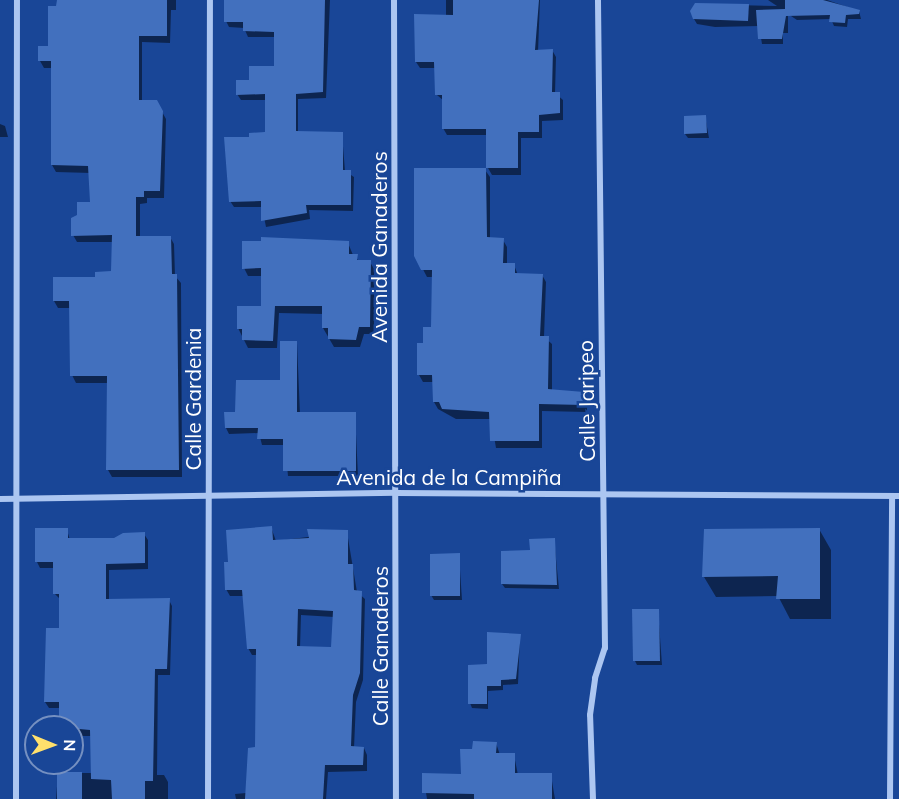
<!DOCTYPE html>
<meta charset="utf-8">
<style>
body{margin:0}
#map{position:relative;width:899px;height:799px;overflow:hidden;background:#194697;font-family:Mulish,sans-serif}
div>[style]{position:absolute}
.shadow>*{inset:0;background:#0007}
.building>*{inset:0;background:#4270be}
.street>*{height:6px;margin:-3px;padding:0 3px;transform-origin:3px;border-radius:3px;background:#acc6f1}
span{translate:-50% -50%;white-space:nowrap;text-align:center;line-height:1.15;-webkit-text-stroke:5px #194697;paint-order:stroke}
.street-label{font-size:21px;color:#fff}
.north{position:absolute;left:24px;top:715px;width:60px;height:60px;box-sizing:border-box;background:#194697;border:2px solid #7590c1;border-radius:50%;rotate:91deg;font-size:16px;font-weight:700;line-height:24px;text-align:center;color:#fff}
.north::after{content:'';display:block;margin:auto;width:21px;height:27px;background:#ffe06c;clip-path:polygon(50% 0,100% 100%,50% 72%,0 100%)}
</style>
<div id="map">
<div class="shadow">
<i style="clip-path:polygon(58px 0,176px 0,176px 10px,171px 10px,170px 43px,142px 42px,142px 101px,156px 101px,166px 119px,164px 198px,147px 198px,147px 203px,140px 204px,140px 237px,170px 237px,174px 244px,175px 276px,181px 283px,182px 477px,112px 477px,108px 470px,108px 383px,76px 383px,72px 375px,71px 308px,58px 308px,54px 301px,55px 278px,96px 278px,113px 272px,114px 242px,77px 242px,73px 235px,91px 203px,91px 173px,56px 172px,52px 165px,53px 68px,44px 68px,40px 61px,49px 47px)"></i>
<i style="clip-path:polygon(228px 0,330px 0,326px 98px,298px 99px,298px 133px,342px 134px,345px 171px,354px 177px,353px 211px,309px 210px,310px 219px,266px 227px,262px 207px,234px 207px,230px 201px,250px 139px,267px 134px,267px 100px,241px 100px,237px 94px,275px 67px,275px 37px,248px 37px,244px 28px,229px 27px,226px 21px)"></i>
<i style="clip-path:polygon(446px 0,540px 0,538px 52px,552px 50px,556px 57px,555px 93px,563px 100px,563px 120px,542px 121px,542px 138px,521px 138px,521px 175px,492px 175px,488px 168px,487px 135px,447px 135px,443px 128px,444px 101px,437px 95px,436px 68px,420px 68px,416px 62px,446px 16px)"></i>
<i style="clip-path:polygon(768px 0,827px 0,859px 11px,861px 19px,848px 19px,847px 27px,834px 26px,831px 19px,797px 20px,788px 14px,788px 33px,783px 33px,783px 44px,762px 44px,759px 26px,715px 27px,697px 24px,694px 19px,696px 4px,777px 6px)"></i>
<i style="clip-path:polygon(705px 116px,709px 138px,688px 138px,685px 134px)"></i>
<i style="clip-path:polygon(0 124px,5px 126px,8px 137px,0 137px)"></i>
<i style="clip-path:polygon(485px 170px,490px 177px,490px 239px,503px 240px,507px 247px,507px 264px,514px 265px,518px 275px,542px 275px,546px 282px,544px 337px,552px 344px,552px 390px,583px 393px,587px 400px,587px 412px,542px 411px,542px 448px,496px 448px,491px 419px,456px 419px,438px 409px,434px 402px,434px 382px,423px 382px,419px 375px,424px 344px,433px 328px,433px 277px,427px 277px,416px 256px)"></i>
<i style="clip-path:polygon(348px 243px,353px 255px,360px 262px,370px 262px,374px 269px,374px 334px,364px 334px,360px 347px,334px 347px,323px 328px,324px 314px,279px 313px,277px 348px,248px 348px,238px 328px,262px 307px,263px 276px,248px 276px,244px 268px)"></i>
<i style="clip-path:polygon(297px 343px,300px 414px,355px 413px,358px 476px,288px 476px,285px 445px,262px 445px,259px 433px,229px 434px,226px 428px,226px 413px,237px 413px,282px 381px)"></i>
<i style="clip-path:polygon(evenodd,271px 527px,276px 541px,347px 532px,357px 592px,365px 599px,363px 680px,356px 702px,354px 748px,364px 748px,367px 755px,367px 771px,328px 772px,326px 799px,236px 799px,235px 794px,246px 793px,257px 749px,257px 655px,252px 655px,248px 648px,244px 596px,230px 596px,226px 589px,271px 527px,301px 615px,334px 617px,333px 649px,300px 648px,301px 615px)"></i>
<i style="clip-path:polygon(819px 529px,831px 550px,831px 619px,790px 619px,778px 596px,716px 597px,704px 577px)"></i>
<i style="clip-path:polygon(67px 530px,70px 540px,114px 539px,144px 534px,148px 540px,148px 569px,109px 570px,109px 600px,169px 600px,172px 606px,170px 675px,158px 675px,157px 775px,164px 775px,168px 782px,168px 799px,56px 799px,58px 773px,92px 773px,92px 736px,72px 736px,72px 727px,60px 708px,49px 708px,45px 702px,60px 629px,61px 600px,55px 594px,55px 568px,40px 568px,37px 562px)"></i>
<i style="clip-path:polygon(554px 539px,559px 589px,505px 588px,502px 584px,531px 552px)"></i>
<i style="clip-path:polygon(459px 555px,462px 600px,434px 600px,431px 595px)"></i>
<i style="clip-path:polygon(658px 610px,662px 665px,637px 665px,635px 661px)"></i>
<i style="clip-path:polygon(520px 635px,518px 684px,503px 685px,503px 690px,488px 691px,488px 709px,472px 708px,470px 703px,488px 666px)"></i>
<i style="clip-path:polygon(496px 743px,500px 755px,514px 755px,518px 775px,551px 775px,555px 799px,427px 799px,423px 774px,462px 775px,474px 750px)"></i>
</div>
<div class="building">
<i style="clip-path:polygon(57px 0,167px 0,167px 36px,139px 36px,139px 100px,157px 100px,163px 111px,160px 191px,144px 191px,144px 197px,136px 197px,136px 236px,171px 236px,172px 274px,177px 274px,179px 470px,106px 470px,107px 376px,70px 376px,69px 301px,53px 301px,53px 277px,95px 277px,95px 272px,111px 271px,112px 235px,71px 236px,71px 218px,77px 215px,77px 202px,90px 202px,88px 166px,51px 165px,51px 61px,38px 61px,38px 46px,48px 46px,48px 6px,56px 6px)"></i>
<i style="clip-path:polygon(224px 0,325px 0,323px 92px,296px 94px,296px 131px,343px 132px,343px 170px,351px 170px,351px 205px,306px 205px,307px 213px,261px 221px,261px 201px,229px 202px,224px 137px,249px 137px,249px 133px,265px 132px,265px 94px,236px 95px,236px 80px,249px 80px,249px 66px,274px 66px,274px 32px,243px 31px,243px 22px,224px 22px)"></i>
<i style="clip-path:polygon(453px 0,539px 0,535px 50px,553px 49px,552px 92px,560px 92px,560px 113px,539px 115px,539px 132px,518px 132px,518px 168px,486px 168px,486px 129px,442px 129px,442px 95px,435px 95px,434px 62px,415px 62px,414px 14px,453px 15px)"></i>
<i style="clip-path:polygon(785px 0,823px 0,860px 10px,859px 14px,846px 15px,845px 23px,829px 22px,830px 15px,786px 16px,782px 39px,758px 39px,756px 10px,785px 9px)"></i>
<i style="clip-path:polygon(695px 3px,749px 4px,748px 21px,693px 19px,690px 11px)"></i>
<i style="clip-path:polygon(706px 115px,707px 133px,684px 134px,684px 116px)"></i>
<i style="clip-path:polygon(414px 168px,486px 168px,487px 237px,504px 238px,503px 263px,515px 263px,515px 273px,543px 274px,540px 336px,549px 336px,548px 389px,584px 392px,583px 405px,539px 404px,539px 441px,490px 441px,489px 412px,442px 409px,439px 402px,433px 402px,432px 375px,417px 375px,417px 343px,423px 343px,423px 327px,431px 327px,432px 270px,421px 270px,414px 256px)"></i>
<i style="clip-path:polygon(261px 237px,349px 241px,349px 254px,358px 254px,357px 260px,371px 260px,370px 327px,359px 327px,356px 340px,328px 339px,328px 328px,322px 328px,322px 306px,275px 306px,273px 341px,242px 340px,242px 329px,237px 329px,237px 306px,261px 306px,261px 268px,242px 269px,242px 241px,261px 241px)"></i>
<i style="clip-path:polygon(280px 341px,297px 341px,297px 412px,356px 412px,356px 471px,283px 471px,283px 439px,257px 439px,258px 428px,225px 428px,224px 412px,235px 412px,236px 380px,280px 380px)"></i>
<i style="clip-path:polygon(evenodd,272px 526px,273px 540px,309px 538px,307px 529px,348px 530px,348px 564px,353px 564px,354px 590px,362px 591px,360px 673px,353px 695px,351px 746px,364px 747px,363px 765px,325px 765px,323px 799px,245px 799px,248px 748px,255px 747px,256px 649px,247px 649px,242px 590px,225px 590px,224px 562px,228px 562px,226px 530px,272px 526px,298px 609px,333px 611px,331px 647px,297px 646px,298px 609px)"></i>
<i style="clip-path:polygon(35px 528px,68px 528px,68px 538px,114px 538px,123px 533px,145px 532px,145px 563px,106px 564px,106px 599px,170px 598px,167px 669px,155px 669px,153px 781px,145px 781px,145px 799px,112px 799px,111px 780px,91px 779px,90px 730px,59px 727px,59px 702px,44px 702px,46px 628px,59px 628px,59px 594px,53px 594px,53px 562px,35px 562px)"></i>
<i style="clip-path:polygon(820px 528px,820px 599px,776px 599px,778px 576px,702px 577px,704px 529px)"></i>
<i style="clip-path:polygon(555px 538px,557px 585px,501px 584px,501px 551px,530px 550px,529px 539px)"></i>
<i style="clip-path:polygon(460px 553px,460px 596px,430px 596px,430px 554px)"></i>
<i style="clip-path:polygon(632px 609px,659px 609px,660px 661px,633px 661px)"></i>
<i style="clip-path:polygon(487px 632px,521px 634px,516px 679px,501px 680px,501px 686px,487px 686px,487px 704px,468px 704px,468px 665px,487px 664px)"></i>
<i style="clip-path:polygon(473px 741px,497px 742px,496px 753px,515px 753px,515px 773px,552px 773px,552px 799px,474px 799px,474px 794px,422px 793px,422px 773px,461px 774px,460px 749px,472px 749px)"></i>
<i style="clip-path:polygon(57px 772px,82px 772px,82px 799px,57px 799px)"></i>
</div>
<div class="street">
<i style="left:394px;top:0;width:799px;rotate:89.86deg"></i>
<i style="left:0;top:499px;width:396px;rotate:-0.9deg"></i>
<i style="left:396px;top:493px;width:503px;rotate:0.34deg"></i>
<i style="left:16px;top:799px;width:799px;rotate:-89.93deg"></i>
<i style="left:208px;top:799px;width:799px;rotate:-89.86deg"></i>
<i style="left:593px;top:799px;width:84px;rotate:-92deg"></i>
<i style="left:590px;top:715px;width:37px;rotate:-82deg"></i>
<i style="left:595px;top:678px;width:32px;rotate:-72deg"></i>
<i style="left:605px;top:648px;width:648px;rotate:-90.62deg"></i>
<i style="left:890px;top:799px;width:303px;rotate:-89.6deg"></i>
</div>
<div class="street-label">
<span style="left:379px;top:247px;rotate:-90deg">Avenida Ganaderos</span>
<span style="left:193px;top:399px;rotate:-90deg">Calle Gardenia</span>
<span style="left:586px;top:401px;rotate:-91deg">Calle Jaripeo</span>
<span style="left:449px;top:477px">Avenida de la Campiña</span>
<span style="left:380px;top:646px;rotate:-90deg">Calle Ganaderos</span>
</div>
<div class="north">N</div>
</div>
